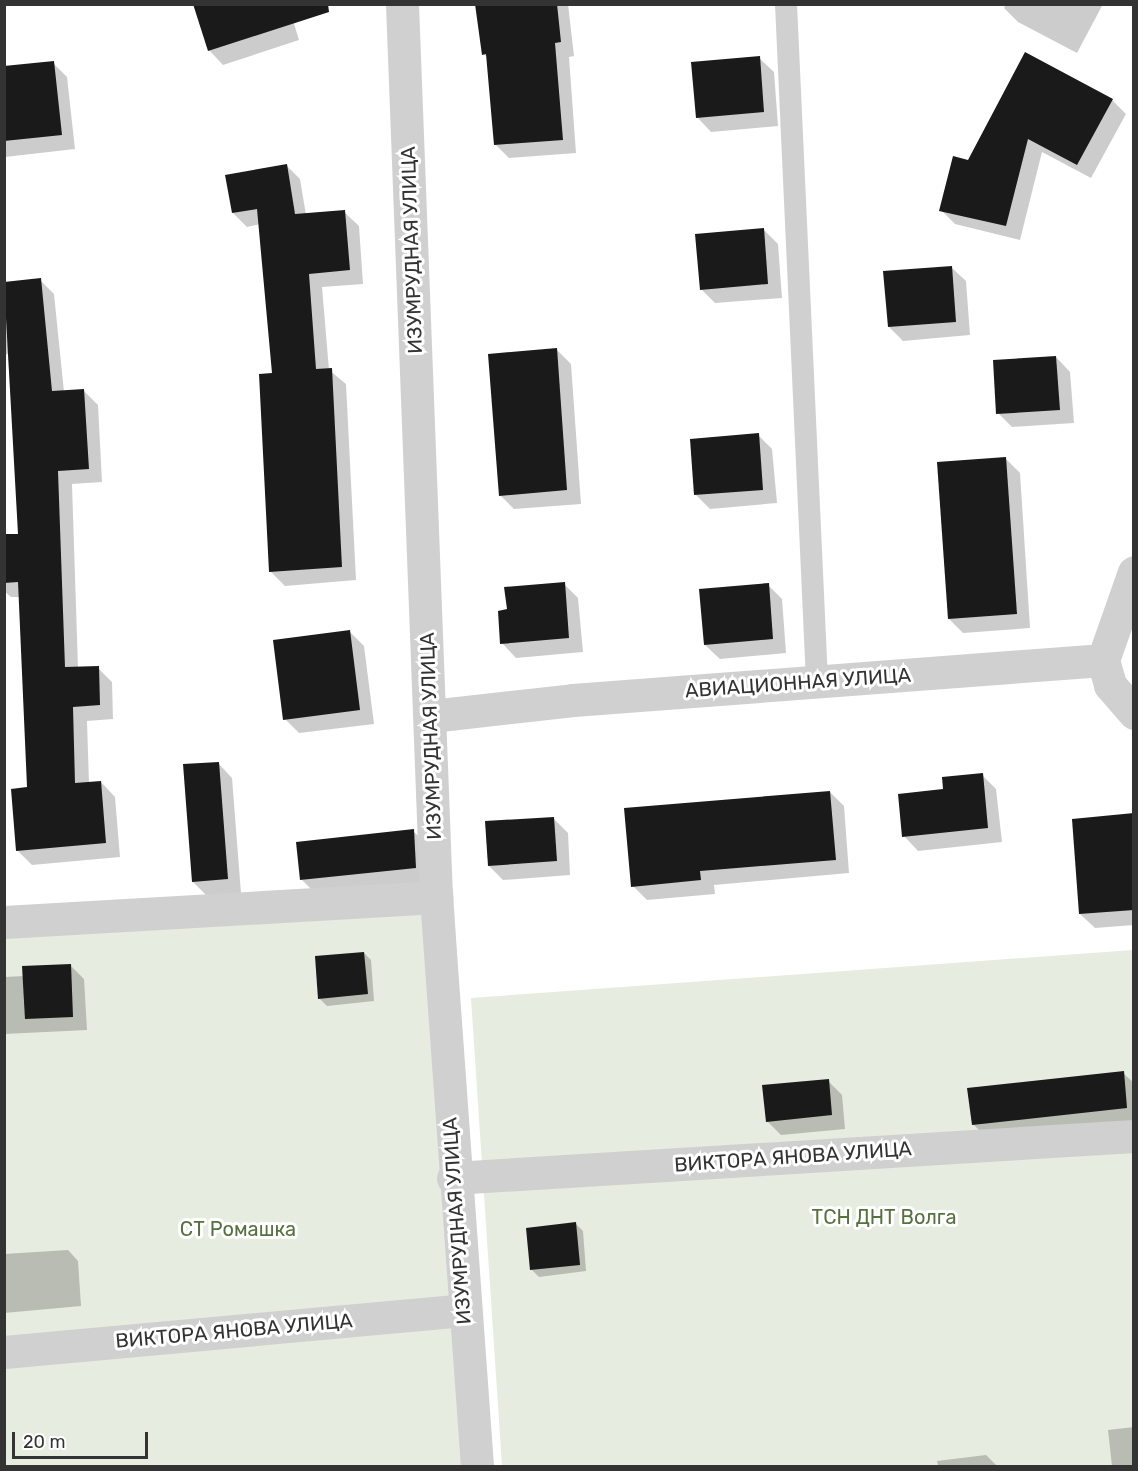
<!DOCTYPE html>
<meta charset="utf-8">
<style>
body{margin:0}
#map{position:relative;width:1138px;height:1471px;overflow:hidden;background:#fff;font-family:Rubik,sans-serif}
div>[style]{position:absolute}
.green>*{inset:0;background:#e6ecdf}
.shadow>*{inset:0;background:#0003}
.building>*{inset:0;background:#1a1a1a}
.lane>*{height:22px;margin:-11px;padding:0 11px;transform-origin:11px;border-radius:11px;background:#d0d0d0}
.street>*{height:33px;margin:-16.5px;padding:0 16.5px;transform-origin:16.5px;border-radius:16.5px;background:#d0d0d0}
span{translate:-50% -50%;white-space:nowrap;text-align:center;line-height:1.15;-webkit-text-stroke:6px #fff;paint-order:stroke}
.street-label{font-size:20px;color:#333}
.park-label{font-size:20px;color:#56703f}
.frame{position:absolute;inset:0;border:6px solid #333;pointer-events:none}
.scale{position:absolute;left:12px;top:1432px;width:136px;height:27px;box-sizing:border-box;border:3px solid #333;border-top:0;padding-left:8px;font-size:18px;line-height:21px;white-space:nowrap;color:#333;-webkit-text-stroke:4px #fff;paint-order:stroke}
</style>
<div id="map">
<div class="green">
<i style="clip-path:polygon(453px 887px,485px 1466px,5px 1466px,5px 911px)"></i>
<i style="clip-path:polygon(1133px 950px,1133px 1466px,502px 1466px,471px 998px)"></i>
</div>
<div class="shadow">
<i style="clip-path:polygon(288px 4px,299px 40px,223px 65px,209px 50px)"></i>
<i style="clip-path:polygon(477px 4px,568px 4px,574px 56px,569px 57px,576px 153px,509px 158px,495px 144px,488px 58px,484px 54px)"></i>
<i style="clip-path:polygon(1006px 4px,1103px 4px,1077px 53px,1018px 22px,1004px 8px)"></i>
<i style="clip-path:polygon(759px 58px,774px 72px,778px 126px,711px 132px,697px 117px)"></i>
<i style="clip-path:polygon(53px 63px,67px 77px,75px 149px,5px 157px,4px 68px)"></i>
<i style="clip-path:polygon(1112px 100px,1126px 114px,1091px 178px,1042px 152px,1020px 240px,955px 224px,941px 210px,969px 161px)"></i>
<i style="clip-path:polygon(286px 165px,300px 179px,306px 215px,344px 212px,359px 226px,363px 284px,322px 287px,329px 370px,346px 384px,356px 580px,285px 586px,270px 571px,273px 374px,260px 224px,247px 227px,233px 213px)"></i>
<i style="clip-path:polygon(763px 229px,778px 244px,782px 298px,715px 303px,701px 289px)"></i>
<i style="clip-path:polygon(951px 267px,966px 281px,970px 335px,903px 341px,889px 327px)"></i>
<i style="clip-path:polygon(40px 280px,54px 294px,64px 392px,83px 390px,98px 405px,102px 482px,72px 484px,78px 668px,98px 668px,112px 682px,113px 719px,87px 721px,89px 783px,101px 782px,115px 797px,120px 857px,32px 865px,17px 850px,28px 789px,20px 597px,11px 597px,4px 591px,4px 536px,20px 535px,8px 354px,4px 355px,4px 283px)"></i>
<i style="clip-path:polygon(557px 350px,571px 364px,581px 504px,514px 509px,500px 495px)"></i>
<i style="clip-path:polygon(1056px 357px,1070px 372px,1074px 423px,1012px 427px,998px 413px)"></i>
<i style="clip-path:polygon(758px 435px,772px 449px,777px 503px,710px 509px,696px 495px)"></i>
<i style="clip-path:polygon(1005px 458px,1020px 473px,1030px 628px,963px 633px,949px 619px)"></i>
<i style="clip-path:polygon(564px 584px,578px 598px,583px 652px,516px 658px,502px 643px,508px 611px)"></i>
<i style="clip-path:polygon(768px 585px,782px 599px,786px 653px,720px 659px,705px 645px)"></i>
<i style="clip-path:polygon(349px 631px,364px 646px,374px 724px,299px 733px,285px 719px)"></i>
<i style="clip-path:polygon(218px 763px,232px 778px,241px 893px,207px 896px,193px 882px)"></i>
<i style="clip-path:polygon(982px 775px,996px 789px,1002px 842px,918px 851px,904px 836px,945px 790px)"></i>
<i style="clip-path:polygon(830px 792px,844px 806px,849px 873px,714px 885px,715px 894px,647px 900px,633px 886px)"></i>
<i style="clip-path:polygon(1134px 815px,1134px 925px,1095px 928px,1080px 914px)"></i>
<i style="clip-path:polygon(554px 819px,568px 833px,570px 875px,503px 880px,489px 866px)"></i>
<i style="clip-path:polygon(413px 831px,428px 845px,430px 882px,316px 894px,302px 880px)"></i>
<i style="clip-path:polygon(364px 953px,371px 960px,374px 1001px,327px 1006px,320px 999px)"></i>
<i style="clip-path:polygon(70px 965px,84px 979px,87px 1030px,4px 1034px,4px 977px,24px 976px)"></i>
<i style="clip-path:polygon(1123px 1073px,1134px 1083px,1134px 1122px,987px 1138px,973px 1124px)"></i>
<i style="clip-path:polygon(828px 1081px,842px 1095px,845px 1129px,781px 1135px,767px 1121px)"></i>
<i style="clip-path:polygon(576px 1224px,583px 1231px,586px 1271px,539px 1277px,532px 1270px)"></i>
<i style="clip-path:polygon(68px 1250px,78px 1261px,81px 1306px,4px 1313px,4px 1254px)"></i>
<i style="clip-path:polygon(1134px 1427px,1134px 1466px,1112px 1466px,1108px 1430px)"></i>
<i style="clip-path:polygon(986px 1455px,997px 1466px,938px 1466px,937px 1461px)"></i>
</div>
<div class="building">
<i style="clip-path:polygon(193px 4px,328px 4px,329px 12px,208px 51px)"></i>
<i style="clip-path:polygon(475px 4px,557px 4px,561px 42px,555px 43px,563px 140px,494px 145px,486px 54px,482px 55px)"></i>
<i style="clip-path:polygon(1025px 52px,1113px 99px,1077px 165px,1028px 139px,1006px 226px,939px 211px,953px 156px,968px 160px)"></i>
<i style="clip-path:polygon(760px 56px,764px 112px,696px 118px,691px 62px)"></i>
<i style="clip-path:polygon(54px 61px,62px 135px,4px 141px,4px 66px)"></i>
<i style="clip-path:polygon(287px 164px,295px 214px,345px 210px,350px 270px,309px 274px,316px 369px,332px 368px,342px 567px,269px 572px,259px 374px,272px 373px,257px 209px,232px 213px,225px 175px)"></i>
<i style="clip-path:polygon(764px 228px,768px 284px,700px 290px,695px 234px)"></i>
<i style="clip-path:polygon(952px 266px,956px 322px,888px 327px,883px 271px)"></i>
<i style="clip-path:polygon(41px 278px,52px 391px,84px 389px,89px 469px,58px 471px,65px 667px,99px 666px,100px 705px,73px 707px,75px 783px,101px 781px,106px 843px,16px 851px,11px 789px,27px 787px,18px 582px,4px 583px,4px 534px,18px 534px,4px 282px)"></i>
<i style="clip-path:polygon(557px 348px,567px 490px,499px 496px,488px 354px)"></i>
<i style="clip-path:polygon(1056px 356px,1060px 410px,996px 414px,993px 360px)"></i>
<i style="clip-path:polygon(759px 433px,763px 490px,694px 495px,690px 439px)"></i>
<i style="clip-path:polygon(1006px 457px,1017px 614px,948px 619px,937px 462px)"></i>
<i style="clip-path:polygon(565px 582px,569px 638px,500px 644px,498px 611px,507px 609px,504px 587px)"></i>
<i style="clip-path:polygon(769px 583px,773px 639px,704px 645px,699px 589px)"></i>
<i style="clip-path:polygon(350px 630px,360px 710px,283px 720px,273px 640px)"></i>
<i style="clip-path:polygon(219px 762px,228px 879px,192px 882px,183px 764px)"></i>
<i style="clip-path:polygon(983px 773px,988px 828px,902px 837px,898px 794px,943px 789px,942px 777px)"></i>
<i style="clip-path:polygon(830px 791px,836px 860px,700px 871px,701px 880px,631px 887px,624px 808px)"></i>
<i style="clip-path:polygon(1134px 813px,1134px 910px,1079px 914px,1072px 819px)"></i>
<i style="clip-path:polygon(554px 817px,557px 861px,488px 866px,485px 821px)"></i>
<i style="clip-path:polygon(414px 829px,416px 868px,300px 880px,296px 842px)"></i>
<i style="clip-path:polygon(364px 952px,368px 994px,318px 999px,315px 956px)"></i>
<i style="clip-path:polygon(71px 964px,73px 1017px,25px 1019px,22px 966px)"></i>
<i style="clip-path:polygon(1124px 1071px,1127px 1108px,972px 1125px,967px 1088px)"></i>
<i style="clip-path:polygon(829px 1079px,832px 1115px,766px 1122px,762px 1085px)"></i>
<i style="clip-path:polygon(576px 1222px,580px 1265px,530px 1270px,526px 1228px)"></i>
</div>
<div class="lane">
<i style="left:786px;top:4px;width:679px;rotate:87.38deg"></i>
</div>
<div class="street">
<i style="left:402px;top:4px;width:894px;rotate:87.82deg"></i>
<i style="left:436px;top:897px;width:570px;rotate:85.88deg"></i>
<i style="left:1103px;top:660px;width:93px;rotate:-70.6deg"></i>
<i style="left:1103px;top:660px;width:26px;rotate:74deg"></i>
<i style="left:1110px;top:685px;width:37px;rotate:49deg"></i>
<i style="left:431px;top:716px;width:143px;rotate:-6.4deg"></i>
<i style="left:573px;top:700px;width:532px;rotate:-4.32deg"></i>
<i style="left:4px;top:922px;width:433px;rotate:-3.3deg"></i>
<i style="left:453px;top:1178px;width:682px;rotate:-3.53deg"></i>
<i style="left:4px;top:1352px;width:462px;rotate:-5.2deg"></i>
</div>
<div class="street-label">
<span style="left:412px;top:250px;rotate:-92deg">ИЗУМРУДНАЯ УЛИЦА</span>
<span style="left:798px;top:683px;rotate:-4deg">АВИАЦИОННАЯ УЛИЦА</span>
<span style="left:431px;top:736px;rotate:-92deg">ИЗУМРУДНАЯ УЛИЦА</span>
<span style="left:793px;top:1157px;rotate:-4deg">ВИКТОРА ЯНОВА УЛИЦА</span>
<span style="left:457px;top:1221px;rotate:-94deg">ИЗУМРУДНАЯ УЛИЦА</span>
<span style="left:234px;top:1331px;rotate:-5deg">ВИКТОРА ЯНОВА УЛИЦА</span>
</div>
<div class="park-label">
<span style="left:884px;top:1217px">ТСН ДНТ Волга</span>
<span style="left:238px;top:1229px">СТ Ромашка</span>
</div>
<div class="frame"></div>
<div class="scale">20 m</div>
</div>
